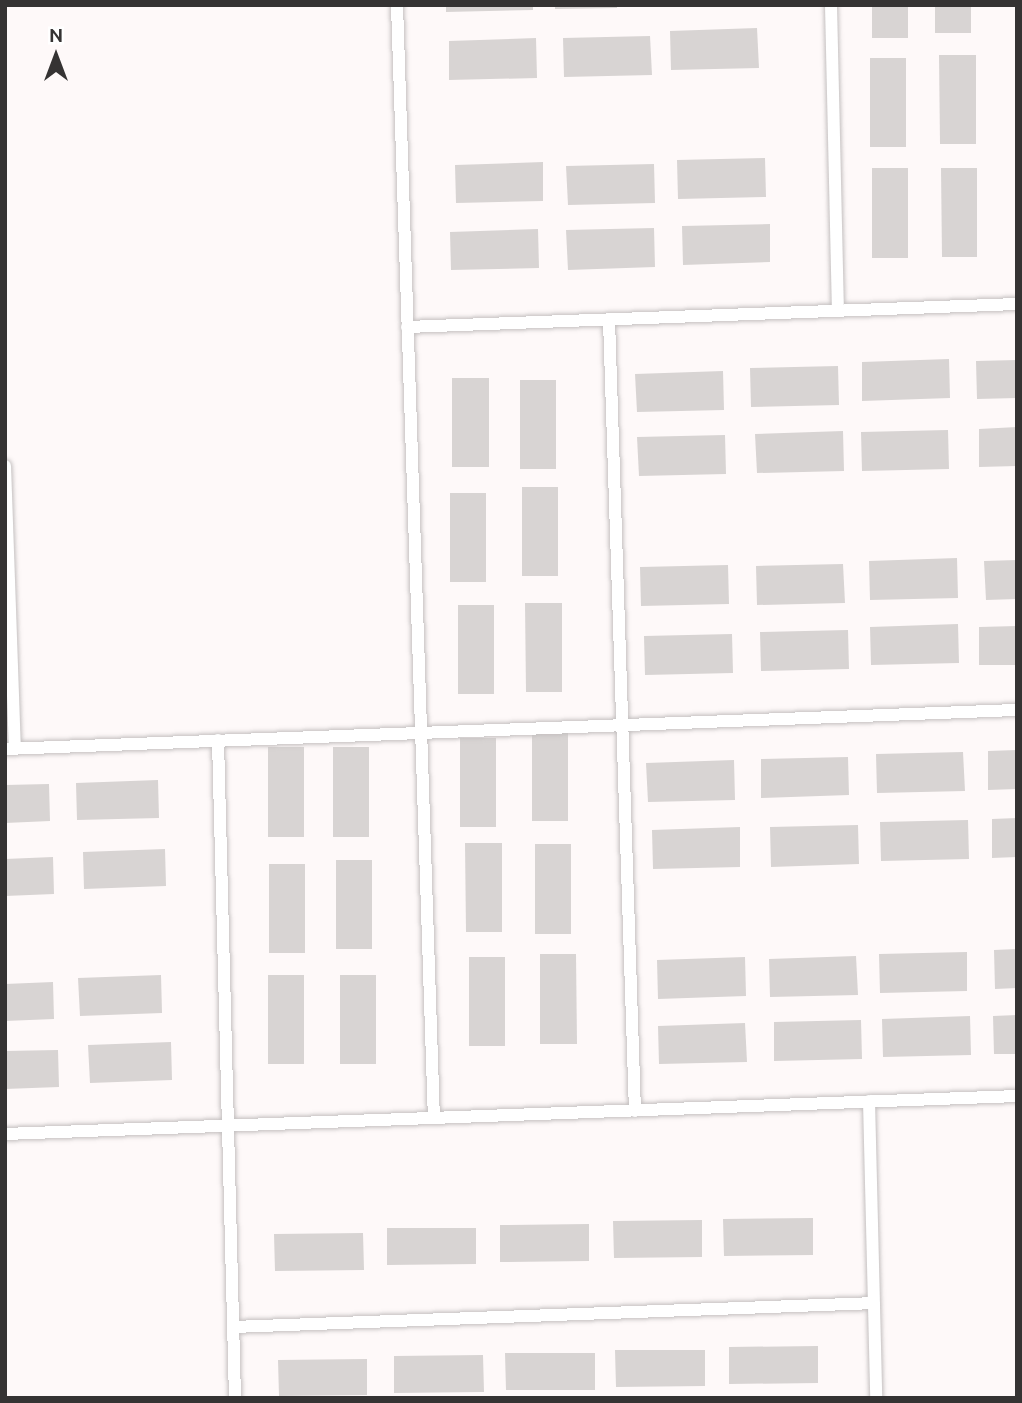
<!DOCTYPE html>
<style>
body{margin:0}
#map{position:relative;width:1022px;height:1403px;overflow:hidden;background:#fef9f9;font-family:Ubuntu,sans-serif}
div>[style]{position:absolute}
.building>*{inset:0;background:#d8d4d3}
.roads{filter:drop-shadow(0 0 2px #c4c0c0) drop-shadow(0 0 2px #c4c0c0)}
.lane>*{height:12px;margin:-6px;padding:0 6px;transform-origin:6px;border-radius:6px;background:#fff}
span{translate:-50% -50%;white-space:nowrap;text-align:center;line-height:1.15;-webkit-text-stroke:6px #fff;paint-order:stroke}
.frame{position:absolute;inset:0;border:7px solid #353333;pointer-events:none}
.north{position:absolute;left:21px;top:21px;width:70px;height:70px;-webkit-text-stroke:5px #fff;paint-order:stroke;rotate:0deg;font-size:19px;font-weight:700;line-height:28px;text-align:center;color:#353333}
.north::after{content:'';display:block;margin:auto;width:24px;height:32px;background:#353333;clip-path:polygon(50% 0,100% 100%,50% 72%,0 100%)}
</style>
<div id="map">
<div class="building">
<i style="clip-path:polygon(446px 5px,533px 5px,533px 10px,446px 12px)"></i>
<i style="clip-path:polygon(555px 5px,617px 5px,617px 8px,555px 9px)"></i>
<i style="clip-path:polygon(872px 5px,908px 5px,908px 38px,872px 38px)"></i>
<i style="clip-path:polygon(935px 5px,971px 5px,971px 33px,935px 33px)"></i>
<i style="clip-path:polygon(757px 28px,759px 68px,671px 70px,670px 31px)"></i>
<i style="clip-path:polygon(650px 36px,652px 75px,564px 77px,563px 38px)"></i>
<i style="clip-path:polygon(536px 38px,537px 78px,449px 80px,449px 41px)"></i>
<i style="clip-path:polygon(939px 55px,976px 55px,976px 144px,940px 144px)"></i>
<i style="clip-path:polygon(870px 58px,906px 58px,906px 147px,870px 147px)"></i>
<i style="clip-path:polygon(765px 158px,766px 197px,678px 199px,677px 160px)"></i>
<i style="clip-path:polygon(543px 162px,543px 201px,456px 203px,455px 165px)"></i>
<i style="clip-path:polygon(654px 164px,655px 203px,568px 205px,566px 166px)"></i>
<i style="clip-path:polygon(872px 168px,908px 168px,908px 258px,872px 258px)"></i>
<i style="clip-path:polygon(941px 168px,977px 168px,977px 257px,942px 257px)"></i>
<i style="clip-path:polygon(770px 224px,770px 262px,683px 265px,682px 226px)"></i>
<i style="clip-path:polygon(654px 228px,655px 267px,568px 270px,566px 230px)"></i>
<i style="clip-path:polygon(538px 229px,539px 268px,451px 270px,450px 232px)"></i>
<i style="clip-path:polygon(949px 359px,950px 398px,862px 401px,862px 362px)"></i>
<i style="clip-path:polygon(1017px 360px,1017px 398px,977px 399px,976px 361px)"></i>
<i style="clip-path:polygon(838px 366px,839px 405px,751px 407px,750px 368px)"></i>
<i style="clip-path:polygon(723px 371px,724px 410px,637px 412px,635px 374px)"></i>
<i style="clip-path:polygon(452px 378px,489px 378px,489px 467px,452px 467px)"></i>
<i style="clip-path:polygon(520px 380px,556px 380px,556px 469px,520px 469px)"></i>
<i style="clip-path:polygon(1017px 427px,1017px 466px,979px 467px,979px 429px)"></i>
<i style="clip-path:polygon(948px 430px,949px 469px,862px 471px,861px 432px)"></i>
<i style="clip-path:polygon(843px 431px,844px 471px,757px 473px,755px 434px)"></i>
<i style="clip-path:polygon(725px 435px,726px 474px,639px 476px,637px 437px)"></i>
<i style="clip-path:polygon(522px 487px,558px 487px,558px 576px,522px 576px)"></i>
<i style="clip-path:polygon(450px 493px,486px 493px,486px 582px,450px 582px)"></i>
<i style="clip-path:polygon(957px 558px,958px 598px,870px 600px,869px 561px)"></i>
<i style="clip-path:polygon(1017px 560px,1017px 599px,986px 600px,984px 561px)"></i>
<i style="clip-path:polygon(843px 564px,845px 603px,757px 605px,756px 566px)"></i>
<i style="clip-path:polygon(728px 565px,729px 604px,641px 606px,640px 567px)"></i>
<i style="clip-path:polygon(525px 603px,562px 603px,562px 692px,526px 692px)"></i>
<i style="clip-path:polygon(458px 605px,494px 605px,494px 694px,458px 694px)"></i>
<i style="clip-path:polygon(958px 624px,959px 663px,871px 665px,870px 627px)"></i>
<i style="clip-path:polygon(1017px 626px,1017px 665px,979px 665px,979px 627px)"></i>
<i style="clip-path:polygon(848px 630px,849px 669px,761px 671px,760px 632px)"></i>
<i style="clip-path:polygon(732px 634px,733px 673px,645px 675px,644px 636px)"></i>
<i style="clip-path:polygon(532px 732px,568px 732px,568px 821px,532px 821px)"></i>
<i style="clip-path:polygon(460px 738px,496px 738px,496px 827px,460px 827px)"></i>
<i style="clip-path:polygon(268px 747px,304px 747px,304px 837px,268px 837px)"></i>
<i style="clip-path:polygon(333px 747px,369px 747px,369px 837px,333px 837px)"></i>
<i style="clip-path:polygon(1017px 750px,1017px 789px,988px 790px,988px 751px)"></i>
<i style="clip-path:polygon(963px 752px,965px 791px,877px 793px,876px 754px)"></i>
<i style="clip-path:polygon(848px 757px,849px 795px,761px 798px,761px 759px)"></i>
<i style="clip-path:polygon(734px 760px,735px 800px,648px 802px,646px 763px)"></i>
<i style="clip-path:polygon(158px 780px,159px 818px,77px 820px,76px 783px)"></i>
<i style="clip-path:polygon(49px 784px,50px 821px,5px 823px,5px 785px)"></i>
<i style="clip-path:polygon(1017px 818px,1017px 857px,992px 858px,992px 819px)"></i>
<i style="clip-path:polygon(968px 820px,969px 859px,881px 861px,880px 822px)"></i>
<i style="clip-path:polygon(858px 825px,859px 864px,771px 867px,770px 827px)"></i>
<i style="clip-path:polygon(740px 827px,740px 867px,653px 869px,652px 830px)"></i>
<i style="clip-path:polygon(465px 843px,502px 843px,502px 932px,466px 932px)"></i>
<i style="clip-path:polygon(535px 844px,571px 844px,571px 934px,535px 934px)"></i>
<i style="clip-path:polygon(165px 849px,166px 886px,84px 889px,83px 852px)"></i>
<i style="clip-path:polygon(53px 857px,54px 894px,5px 896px,5px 859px)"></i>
<i style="clip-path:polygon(336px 860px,372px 860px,372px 949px,336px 949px)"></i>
<i style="clip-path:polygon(269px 864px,305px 864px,305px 953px,269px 953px)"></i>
<i style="clip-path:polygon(1017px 949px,1017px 988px,995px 989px,994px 950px)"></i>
<i style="clip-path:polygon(967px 952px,967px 991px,880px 993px,879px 954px)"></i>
<i style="clip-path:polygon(540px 954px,576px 954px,577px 1044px,540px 1044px)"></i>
<i style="clip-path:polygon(856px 956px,858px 995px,770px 997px,769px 959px)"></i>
<i style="clip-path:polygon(469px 957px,505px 957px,505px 1046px,469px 1046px)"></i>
<i style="clip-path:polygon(745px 957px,746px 996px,658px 999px,657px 960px)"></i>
<i style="clip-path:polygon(161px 975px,162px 1013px,80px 1016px,78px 978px)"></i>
<i style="clip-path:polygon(268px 975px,304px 975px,304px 1064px,268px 1064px)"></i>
<i style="clip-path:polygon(340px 975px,376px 975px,376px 1064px,340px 1064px)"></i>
<i style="clip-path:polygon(53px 982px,54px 1019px,5px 1021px,5px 984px)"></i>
<i style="clip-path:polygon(1017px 1015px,1017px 1054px,994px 1054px,993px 1016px)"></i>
<i style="clip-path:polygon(970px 1016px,971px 1055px,883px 1057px,882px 1019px)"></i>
<i style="clip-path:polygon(861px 1020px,862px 1059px,774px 1061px,774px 1022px)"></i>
<i style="clip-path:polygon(745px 1023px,747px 1062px,659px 1064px,658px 1026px)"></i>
<i style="clip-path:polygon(171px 1042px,172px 1080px,90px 1083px,88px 1045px)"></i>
<i style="clip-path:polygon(58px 1050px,59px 1087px,5px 1089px,5px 1051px)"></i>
<i style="clip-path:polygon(813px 1218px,813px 1255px,724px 1256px,723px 1219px)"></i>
<i style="clip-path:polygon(702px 1220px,702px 1257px,614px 1258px,613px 1221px)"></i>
<i style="clip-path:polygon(589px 1224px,589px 1261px,500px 1262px,500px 1225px)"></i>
<i style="clip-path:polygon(387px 1228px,476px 1228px,476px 1264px,387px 1265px)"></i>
<i style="clip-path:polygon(363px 1233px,364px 1270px,275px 1271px,274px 1234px)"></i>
<i style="clip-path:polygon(818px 1346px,818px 1383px,729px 1384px,729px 1347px)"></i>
<i style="clip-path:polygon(615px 1350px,705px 1350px,705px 1386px,616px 1387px)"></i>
<i style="clip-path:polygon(505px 1353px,595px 1353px,595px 1390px,506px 1390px)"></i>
<i style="clip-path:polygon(483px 1355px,484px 1392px,394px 1393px,394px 1356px)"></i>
<i style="clip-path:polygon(367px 1359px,367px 1395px,279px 1396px,278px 1360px)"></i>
</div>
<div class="roads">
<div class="lane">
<i style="left:397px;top:5px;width:1114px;rotate:88.1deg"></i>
<i style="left:831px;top:5px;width:306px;rotate:88.7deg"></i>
<i style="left:609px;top:320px;width:791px;rotate:88.12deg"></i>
<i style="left:407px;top:327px;width:610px;rotate:-2.16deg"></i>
<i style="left:5px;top:466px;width:282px;rotate:88deg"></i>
<i style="left:218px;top:740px;width:658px;rotate:88.52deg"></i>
<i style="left:5px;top:749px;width:1013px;rotate:-2.21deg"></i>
<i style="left:869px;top:1101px;width:297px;rotate:88.6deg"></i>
<i style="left:5px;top:1134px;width:1013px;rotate:-2.15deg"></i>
<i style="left:233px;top:1327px;width:641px;rotate:-2.14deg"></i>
</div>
</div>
<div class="frame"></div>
<div class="north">N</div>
</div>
